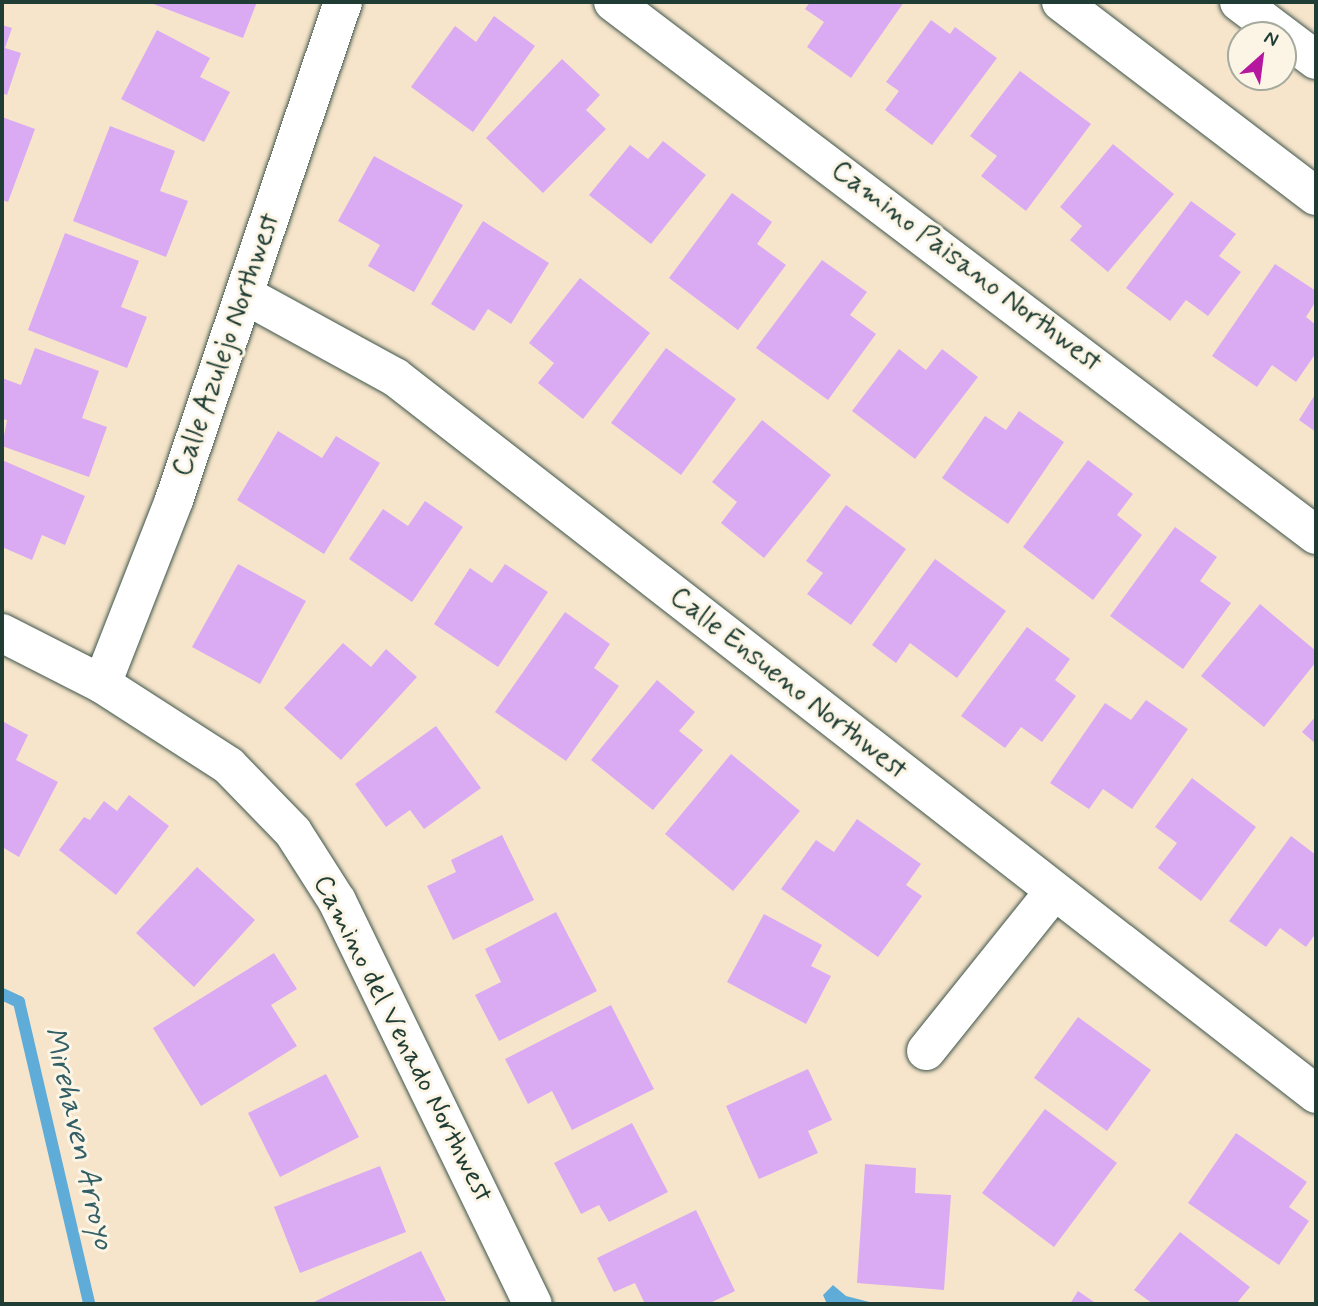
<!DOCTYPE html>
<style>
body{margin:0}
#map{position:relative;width:1318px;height:1306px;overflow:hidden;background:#f7e5cb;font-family:Mynerve,sans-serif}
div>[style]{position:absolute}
.water>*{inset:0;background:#5facd8}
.stream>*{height:12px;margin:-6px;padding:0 6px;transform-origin:6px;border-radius:6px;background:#5facd8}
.building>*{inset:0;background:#daabf2}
.roads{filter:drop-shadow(0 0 2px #3f564b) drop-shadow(0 0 2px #3f564b)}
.street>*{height:38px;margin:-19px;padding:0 19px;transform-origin:19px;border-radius:19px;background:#fff}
.secondary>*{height:38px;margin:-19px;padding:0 19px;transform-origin:19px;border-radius:19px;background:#fff}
span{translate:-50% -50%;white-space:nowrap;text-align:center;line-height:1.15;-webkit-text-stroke:6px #fcf5e5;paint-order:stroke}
.street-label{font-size:28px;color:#1f3d34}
.water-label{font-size:30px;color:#325e65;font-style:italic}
.frame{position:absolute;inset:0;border:4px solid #1f3d34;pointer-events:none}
.north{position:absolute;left:1227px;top:21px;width:70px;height:70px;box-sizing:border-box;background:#fcf5e5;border:2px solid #a4ab9e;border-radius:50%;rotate:28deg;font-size:19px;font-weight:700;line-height:28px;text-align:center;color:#1f3d34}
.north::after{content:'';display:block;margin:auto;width:24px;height:32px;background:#b5179e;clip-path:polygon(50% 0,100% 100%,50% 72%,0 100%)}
</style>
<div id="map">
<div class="water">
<i style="clip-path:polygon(833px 1285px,846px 1296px,877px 1304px,827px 1304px,823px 1295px)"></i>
</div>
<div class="stream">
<i style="left:2px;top:994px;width:19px;rotate:25deg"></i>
<i style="left:19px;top:1002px;width:310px;rotate:76.9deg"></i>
</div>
<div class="building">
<i style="clip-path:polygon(148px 2px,257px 2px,243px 38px)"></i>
<i style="clip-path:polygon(810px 2px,904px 2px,851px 78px,807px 47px,824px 22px,805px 9px)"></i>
<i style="clip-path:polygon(494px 16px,535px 46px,473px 132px,411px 87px,455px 26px,476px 42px)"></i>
<i style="clip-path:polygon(931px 20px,950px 34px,955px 27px,997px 58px,932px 145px,885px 110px,899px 91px,886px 82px)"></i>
<i style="clip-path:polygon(2px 25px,12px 28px,5px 48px,21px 53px,7px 95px,2px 93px)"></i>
<i style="clip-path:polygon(157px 30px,210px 58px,200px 77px,230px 92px,204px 142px,121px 99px)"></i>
<i style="clip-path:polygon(562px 59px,600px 95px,586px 110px,606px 129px,543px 193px,486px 138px)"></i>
<i style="clip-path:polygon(1020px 71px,1091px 124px,1026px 211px,981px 176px,997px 156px,970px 136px)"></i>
<i style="clip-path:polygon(2px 117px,35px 129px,8px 202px,2px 200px)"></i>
<i style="clip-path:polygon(110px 126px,175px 151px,160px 191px,188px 201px,166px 257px,73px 221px)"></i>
<i style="clip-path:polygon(663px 141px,706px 175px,651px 244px,589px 195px,630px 145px,648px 159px)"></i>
<i style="clip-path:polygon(1113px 144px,1174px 194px,1108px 272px,1070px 240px,1082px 226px,1060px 207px)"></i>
<i style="clip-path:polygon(374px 156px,463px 205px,414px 292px,368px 266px,380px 245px,338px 221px)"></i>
<i style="clip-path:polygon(732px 193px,772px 222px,757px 244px,786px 265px,738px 330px,669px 278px)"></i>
<i style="clip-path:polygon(1191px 201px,1236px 234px,1219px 256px,1241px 272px,1208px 316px,1186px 300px,1170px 321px,1126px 288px)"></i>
<i style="clip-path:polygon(483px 221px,549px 263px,511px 324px,488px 309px,474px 331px,431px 304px)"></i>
<i style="clip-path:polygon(65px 233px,139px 261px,121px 307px,147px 317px,127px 368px,28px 330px)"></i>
<i style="clip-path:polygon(822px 260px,867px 292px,850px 315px,876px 334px,828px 400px,756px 348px)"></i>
<i style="clip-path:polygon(1275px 264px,1316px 291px,1316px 301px,1306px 317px,1316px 325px,1316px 353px,1296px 382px,1272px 365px,1257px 387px,1212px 356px)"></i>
<i style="clip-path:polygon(580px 278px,650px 333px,583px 419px,538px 383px,554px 363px,529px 343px)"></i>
<i style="clip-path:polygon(35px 348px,99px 371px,82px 418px,107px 427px,89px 477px,2px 446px,7px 420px,2px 419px,2px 378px,21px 385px)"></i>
<i style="clip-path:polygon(666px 348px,736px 399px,681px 475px,611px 423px)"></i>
<i style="clip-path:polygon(899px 349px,926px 370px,942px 349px,978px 377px,915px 459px,852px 411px)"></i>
<i style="clip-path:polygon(1316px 393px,1316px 432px,1299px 420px)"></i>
<i style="clip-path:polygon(1019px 411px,1064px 442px,1008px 524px,942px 478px,985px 416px,1006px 430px)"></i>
<i style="clip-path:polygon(762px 420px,831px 475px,764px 558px,721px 523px,737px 502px,712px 482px)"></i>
<i style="clip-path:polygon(278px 431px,322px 458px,336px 436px,380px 463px,324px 554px,237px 500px)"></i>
<i style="clip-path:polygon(2px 460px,85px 496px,65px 545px,42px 535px,32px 560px,2px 547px)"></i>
<i style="clip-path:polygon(1088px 460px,1133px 494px,1117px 515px,1142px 535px,1093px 600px,1023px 547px)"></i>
<i style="clip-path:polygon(425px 501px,463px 527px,412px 602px,349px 559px,383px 509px,408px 526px)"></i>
<i style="clip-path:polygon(846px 505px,906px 549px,851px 625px,807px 594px,823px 573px,806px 561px)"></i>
<i style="clip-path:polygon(1175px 527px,1217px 557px,1200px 581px,1231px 603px,1183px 669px,1110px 616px)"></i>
<i style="clip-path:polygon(935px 559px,1006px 611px,957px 678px,910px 643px,896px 663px,872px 645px)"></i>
<i style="clip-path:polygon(238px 564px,306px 601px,260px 684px,192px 647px)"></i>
<i style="clip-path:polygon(505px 564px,548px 592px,498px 667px,434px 624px,470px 568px,492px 583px)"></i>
<i style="clip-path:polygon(1260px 604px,1316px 651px,1316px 662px,1264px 727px,1201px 676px)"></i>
<i style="clip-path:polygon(565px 612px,610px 644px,594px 668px,619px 686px,566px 761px,495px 712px)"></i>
<i style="clip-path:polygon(1027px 627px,1070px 659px,1055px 680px,1076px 696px,1042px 742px,1021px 727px,1005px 748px,961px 716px)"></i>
<i style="clip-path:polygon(343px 643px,371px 667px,386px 649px,417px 677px,341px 760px,284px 708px)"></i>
<i style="clip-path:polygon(657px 680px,695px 712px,679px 731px,703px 750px,653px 810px,591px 760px)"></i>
<i style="clip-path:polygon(1146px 700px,1188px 729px,1132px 809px,1103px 789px,1089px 809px,1050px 783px,1105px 703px,1131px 720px)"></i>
<i style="clip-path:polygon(1316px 716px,1316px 744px,1302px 732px)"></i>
<i style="clip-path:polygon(2px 721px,28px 735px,16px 760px,58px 782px,19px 857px,2px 847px)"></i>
<i style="clip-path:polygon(436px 726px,481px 788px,424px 829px,410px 810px,386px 827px,355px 784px)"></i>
<i style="clip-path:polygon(731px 754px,800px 811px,733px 891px,665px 834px)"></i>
<i style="clip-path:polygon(1192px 778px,1256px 827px,1201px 901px,1158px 868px,1177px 843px,1155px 827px)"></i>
<i style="clip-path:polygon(129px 795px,169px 826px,116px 895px,59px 850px,84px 817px,90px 820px,104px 801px,117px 811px)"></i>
<i style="clip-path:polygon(857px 819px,921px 864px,906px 885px,922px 896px,878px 957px,781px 889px,816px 840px,834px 852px)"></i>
<i style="clip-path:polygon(502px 835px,534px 900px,453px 940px,427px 886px,456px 872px,451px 860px)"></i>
<i style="clip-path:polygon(1291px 836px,1316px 855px,1316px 933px,1306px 947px,1280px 928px,1266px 947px,1229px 921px)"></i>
<i style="clip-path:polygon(197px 867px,255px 920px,194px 987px,136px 933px)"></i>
<i style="clip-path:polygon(556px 912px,597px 991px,499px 1041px,475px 995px,501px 982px,485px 949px)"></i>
<i style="clip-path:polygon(764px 914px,822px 945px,811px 966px,831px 976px,806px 1024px,727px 982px)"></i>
<i style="clip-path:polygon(274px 953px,297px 989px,271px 1005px,297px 1046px,201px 1106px,153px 1028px)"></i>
<i style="clip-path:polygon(611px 1005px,654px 1089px,572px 1130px,552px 1091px,528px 1104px,505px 1059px)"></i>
<i style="clip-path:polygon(1078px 1017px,1151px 1070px,1107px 1131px,1034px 1078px)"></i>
<i style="clip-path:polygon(808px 1069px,832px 1120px,808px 1131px,818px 1153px,759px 1179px,726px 1106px)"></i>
<i style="clip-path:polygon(326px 1074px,359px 1137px,280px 1177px,248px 1113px)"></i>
<i style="clip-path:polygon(1045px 1109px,1117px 1163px,1054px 1247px,982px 1193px)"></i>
<i style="clip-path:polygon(632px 1123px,668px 1192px,609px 1222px,599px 1205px,581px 1214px,554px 1163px)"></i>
<i style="clip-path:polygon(1236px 1133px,1307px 1182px,1289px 1207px,1309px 1221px,1279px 1265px,1188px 1203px)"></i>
<i style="clip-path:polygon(865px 1164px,916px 1168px,915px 1193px,951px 1195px,944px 1290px,857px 1283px)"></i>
<i style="clip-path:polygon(380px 1166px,406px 1232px,300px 1273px,274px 1207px)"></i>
<i style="clip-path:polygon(696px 1210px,735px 1291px,708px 1304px,645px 1304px,635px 1283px,614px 1292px,597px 1258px)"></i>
<i style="clip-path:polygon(1180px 1232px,1250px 1287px,1236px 1304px,1153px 1304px,1134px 1290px)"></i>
<i style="clip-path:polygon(421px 1251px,446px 1301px,314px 1302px)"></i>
<i style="clip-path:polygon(1078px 1291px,1097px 1304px,1070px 1304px)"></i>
</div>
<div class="roads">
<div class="street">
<i style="left:613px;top:2px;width:882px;rotate:37.17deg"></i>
<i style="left:245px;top:295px;width:171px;rotate:28.7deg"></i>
<i style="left:395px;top:377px;width:1167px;rotate:37.9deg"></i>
<i style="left:2px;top:633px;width:112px;rotate:27deg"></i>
<i style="left:102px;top:684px;width:151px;rotate:32.8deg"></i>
<i style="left:229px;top:766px;width:92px;rotate:45.9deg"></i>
<i style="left:293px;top:832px;width:82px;rotate:57.5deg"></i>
<i style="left:337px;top:901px;width:448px;rotate:64.1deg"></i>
<i style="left:102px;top:684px;width:198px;rotate:-68.6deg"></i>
<i style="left:174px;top:500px;width:526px;rotate:-71.25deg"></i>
<i style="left:926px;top:1051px;width:205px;rotate:-51.3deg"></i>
</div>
<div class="secondary">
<i style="left:1061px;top:2px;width:320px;rotate:37.3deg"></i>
<i style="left:1239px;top:2px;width:96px;rotate:37deg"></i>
</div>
</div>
<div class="street-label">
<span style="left:966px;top:267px;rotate:37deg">Camino Paisano Northwest</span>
<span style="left:227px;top:345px;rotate:-71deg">Calle Azulejo Northwest</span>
<span style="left:788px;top:684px;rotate:38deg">Calle Ensueno Northwest</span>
<span style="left:402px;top:1039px;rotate:63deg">Camino del Venado Northwest</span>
</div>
<div class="water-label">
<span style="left:78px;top:1138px;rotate:77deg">Mirehaven Arroyo</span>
</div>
<div class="frame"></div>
<div class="north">N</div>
</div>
